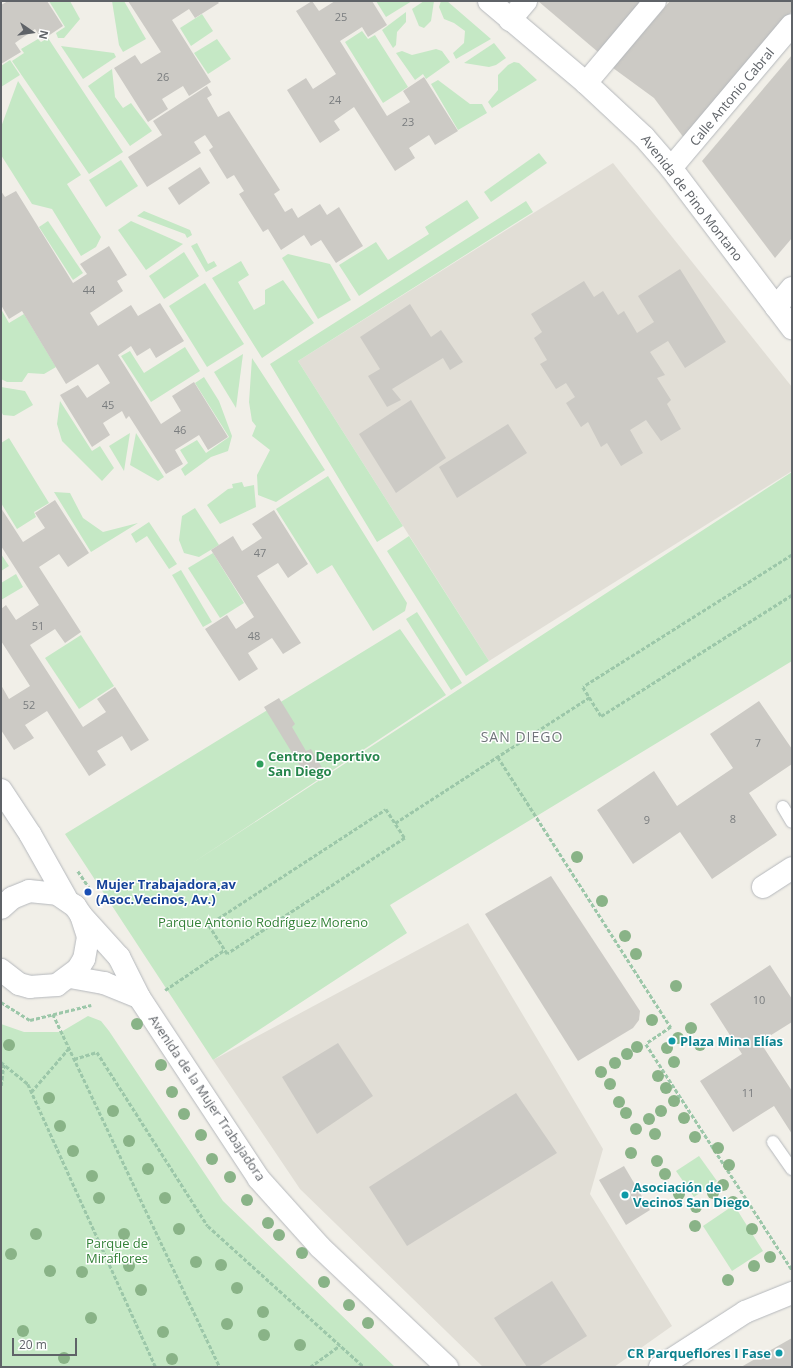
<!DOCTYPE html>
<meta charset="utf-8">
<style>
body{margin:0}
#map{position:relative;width:793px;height:1368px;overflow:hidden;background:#f1efe8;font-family:"Open Sans",sans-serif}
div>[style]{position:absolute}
.education>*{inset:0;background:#e1ded6}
.green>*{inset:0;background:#c5e8c5}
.building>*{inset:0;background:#cccac5}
.path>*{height:2.5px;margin-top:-1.25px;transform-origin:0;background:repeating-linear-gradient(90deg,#9cc7a9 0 4px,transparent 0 6px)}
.roads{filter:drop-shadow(0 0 1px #b5b8bc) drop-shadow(0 0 1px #b5b8bc)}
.service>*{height:12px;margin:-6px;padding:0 6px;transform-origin:6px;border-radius:6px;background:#fff}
.minor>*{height:22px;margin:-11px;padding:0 11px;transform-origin:11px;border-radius:11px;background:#fff}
.tertiary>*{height:22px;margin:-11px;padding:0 11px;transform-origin:11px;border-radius:11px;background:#fff}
.trees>*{width:12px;height:12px;margin:-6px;border-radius:50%;background:#89b387}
.dots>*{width:11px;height:11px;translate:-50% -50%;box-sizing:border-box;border:2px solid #fff;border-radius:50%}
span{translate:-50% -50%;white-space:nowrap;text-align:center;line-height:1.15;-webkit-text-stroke:3px #fff;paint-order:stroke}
.number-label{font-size:11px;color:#7a7d7f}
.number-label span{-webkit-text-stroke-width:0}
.street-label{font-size:13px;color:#5f6368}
.leisure-label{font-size:13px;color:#27864d;font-weight:700}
.left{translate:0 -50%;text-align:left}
.transit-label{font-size:13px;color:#164399;font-weight:700}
.park-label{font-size:13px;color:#348238}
.culture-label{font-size:13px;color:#0d838f;font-weight:700}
.right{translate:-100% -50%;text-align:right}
.neighbourhood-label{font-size:14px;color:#70757a;letter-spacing:1px}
.frame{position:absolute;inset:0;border:2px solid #5f6368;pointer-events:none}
.north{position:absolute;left:12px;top:12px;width:40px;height:40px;-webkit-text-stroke:3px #fff;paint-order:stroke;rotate:103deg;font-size:11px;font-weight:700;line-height:16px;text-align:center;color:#5f6368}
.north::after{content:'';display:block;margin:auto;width:14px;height:18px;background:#5f6368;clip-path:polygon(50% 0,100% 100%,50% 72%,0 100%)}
.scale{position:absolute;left:12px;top:1338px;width:65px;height:18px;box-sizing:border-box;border:2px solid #5f6368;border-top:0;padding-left:5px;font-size:12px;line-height:14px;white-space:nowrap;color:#5f6368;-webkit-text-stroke:3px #fff;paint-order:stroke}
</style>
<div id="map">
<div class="education">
<i style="clip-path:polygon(613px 163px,792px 387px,792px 471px,489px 661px,298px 361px)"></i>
<i style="clip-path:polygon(468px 923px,603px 1149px,590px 1194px,672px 1326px,614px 1367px,483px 1367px,300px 1189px,213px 1060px)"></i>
</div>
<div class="green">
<i style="clip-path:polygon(49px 1px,70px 1px,80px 19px,64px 38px,58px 38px,56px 33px,65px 27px)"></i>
<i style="clip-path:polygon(112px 1px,124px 1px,146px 39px,123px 52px,119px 45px)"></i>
<i style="clip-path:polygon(376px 1px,412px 1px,386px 17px)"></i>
<i style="clip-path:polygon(424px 1px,434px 1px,431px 21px,424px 28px,419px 26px,412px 9px)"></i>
<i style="clip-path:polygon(441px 1px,447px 1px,491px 39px,456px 59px,453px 53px,464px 43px,465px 31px,454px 23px,444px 19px,439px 7px)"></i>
<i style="clip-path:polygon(406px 12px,406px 22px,397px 32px,396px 45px,393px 48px,382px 30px)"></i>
<i style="clip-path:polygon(202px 14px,213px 31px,191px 46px,180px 28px)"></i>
<i style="clip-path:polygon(362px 31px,368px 39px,375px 35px,408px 87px,383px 103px,345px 42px)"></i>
<i style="clip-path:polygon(48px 38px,123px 152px,89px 174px,12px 61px,24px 53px,21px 49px,38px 39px,41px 42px)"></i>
<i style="clip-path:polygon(217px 39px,231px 59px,208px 74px,194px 53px)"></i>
<i style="clip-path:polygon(494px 43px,506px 58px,496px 65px,489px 67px,464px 63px)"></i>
<i style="clip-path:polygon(61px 46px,114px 53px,116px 57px,83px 79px)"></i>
<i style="clip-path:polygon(436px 49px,442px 51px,450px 62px,426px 79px,423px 74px,415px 80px,396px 53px,402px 51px,412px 55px)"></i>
<i style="clip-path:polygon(10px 60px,20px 75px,1px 87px,1px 66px)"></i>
<i style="clip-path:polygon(514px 62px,519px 63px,537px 80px,492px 108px,488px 102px,498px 90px,498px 75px,508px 65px)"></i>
<i style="clip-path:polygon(112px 69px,115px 97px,123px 108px,131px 103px,152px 131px,130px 146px,88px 86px)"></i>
<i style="clip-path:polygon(438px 80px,470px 104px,482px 104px,487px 113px,458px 130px,431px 84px)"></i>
<i style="clip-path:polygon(18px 81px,81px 175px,67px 184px,101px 237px,96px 247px,81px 256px,52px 209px,32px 204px,1px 155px,1px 127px)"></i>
<i style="clip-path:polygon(539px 153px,547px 163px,491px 202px,484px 192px)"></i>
<i style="clip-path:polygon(121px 160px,138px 186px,106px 207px,89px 180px)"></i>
<i style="clip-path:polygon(467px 200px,479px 218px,359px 296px,339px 265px,376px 242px,388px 260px,429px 234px,425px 227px)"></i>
<i style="clip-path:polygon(526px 201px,533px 212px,298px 361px,403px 526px,377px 542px,270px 364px)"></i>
<i style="clip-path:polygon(144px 211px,190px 230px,192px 235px,187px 238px,185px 234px,137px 216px)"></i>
<i style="clip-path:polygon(48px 221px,83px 273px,73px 280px,39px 227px)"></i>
<i style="clip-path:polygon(131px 221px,183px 244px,146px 270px,118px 230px)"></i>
<i style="clip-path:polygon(197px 243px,208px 264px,214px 261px,217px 266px,206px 272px,191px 246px)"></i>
<i style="clip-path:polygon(184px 252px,199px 276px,164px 299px,149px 276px)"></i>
<i style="clip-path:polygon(288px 254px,330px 264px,351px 300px,318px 319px,282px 258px)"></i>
<i style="clip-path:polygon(241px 261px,249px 275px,238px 282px,254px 310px,265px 304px,265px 290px,283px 280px,314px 323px,262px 358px,212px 278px)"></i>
<i style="clip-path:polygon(205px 283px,244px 344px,207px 367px,169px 306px)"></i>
<i style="clip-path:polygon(1px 309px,9px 323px,24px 314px,56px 367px,44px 374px,28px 373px,22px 382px,7px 382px,1px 379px)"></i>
<i style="clip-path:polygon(185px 347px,200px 371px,151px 402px,121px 356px,130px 351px,144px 373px)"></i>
<i style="clip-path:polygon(243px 354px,236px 408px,214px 372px)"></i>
<i style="clip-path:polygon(252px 358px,325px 470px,276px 502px,258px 495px,257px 475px,270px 450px,252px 436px,256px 426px,252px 421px,249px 402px)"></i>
<i style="clip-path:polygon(204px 377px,219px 401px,232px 436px,228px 451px,211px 457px,185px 476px,181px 469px,188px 463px,180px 450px,197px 440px,206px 453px,229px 437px,195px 383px)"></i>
<i style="clip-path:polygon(1px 387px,25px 391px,33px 405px,14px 416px,3px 415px,1px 411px)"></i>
<i style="clip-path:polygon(60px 401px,92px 451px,100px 446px,114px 468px,102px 481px,62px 441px,57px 424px)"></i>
<i style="clip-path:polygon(130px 433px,124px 471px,109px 446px)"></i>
<i style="clip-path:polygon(136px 433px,164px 477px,158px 481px,130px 465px)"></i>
<i style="clip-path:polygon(9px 438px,49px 503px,34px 512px,36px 517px,17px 529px,1px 503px,1px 443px)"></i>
<i style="clip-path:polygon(792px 472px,792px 661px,390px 905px,407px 933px,213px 1060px,65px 834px,400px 629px,446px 695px,191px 864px)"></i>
<i style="clip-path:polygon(328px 476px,407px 603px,405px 611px,373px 631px,332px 565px,317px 574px,276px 509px)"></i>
<i style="clip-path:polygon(242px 482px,244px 487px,254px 485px,256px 507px,220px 524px,207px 505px,228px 489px,233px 488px,232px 484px)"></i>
<i style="clip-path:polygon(54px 492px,70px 493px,83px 518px,103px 532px,138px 523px,91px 552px)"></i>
<i style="clip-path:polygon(195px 508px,219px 545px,199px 557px,184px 553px,179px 540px,182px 516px)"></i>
<i style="clip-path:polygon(149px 522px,177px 564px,169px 569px,147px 536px,136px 543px,131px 534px)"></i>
<i style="clip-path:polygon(409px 536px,489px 661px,466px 676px,387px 551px)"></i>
<i style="clip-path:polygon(213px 553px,244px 603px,220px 618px,188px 568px)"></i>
<i style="clip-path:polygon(1px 554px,9px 566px,1px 571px)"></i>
<i style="clip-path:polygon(181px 570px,212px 622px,203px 627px,172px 575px)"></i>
<i style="clip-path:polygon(16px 574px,23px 587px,1px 600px,1px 583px)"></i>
<i style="clip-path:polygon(417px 612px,462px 683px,451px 690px,406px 619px)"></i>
<i style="clip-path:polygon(81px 635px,114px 686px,79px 709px,45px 658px)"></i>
<i style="clip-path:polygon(88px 1016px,101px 1021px,109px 1031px,223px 1201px,395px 1367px,1px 1367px,1px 1024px,24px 1032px,61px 1032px)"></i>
<i style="clip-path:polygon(699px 1156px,717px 1181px,694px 1197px,676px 1171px)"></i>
<i style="clip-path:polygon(734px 1205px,763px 1251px,732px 1271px,703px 1226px)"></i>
</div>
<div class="building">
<i style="clip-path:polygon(8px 1px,47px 1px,63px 26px,42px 40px,35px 29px,15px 43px,21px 52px,1px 64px,1px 5px)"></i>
<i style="clip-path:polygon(128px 1px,217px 1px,219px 3px,195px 18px,189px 9px,172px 20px,211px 82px,189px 96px,183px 86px,162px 99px,168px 109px,148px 122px,114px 68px,135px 55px,141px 64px,161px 52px)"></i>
<i style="clip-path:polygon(312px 1px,319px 11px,335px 1px,372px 1px,387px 25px,368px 37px,362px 27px,340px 41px,387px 116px,410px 102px,403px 91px,424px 77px,458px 131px,435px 145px,429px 135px,409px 148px,415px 158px,395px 171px,354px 107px,334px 121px,340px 130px,320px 143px,287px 90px,306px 78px,313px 89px,336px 74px,296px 11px)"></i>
<i style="clip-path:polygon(538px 1px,642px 1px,598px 52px)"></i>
<i style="clip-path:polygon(670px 1px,792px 1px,792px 11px,684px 138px,654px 98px,613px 68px)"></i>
<i style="clip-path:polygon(792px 55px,792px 238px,775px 258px,702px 161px)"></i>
<i style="clip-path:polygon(207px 86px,212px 95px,207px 98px,218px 117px,229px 111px,280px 190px,274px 194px,285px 212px,292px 208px,298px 218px,320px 204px,327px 215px,339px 207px,363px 246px,336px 263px,321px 240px,311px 246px,304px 235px,281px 250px,268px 229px,263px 232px,239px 194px,244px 191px,234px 175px,227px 179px,209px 150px,213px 147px,205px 135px,194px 142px,201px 153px,147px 187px,128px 157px,162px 135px,153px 121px)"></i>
<i style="clip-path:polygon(200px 167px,210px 183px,179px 205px,168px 188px)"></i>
<i style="clip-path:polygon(1px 191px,5px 197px,16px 191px,73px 283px,87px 274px,80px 264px,109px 246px,127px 275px,117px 281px,123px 291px,90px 313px,98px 326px,131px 305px,138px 316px,160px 303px,184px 341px,156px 358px,150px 348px,137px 356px,131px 346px,118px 355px,161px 424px,181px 411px,172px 396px,194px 382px,228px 437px,208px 450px,199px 435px,175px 450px,183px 464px,166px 474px,129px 416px,126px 419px,122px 411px,103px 423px,110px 435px,92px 447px,60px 395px,78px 385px,87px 398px,110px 383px,98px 364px,66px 384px,22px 311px,9px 319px,1px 305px)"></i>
<i style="clip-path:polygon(680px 269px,726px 342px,685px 368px,668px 341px,650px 352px,665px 375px,657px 378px,671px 400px,667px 404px,681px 429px,661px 441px,646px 420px,630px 430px,643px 453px,621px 466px,607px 443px,601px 447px,588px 422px,581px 427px,566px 403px,575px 397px,566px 383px,556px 389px,540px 364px,547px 360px,534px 338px,542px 332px,531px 314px,584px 281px,594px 297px,603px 291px,618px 315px,624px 311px,637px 333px,654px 322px,638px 296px)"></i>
<i style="clip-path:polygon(410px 304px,431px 337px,441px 330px,463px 362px,450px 370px,443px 358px,392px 389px,401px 400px,387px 407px,368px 376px,380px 369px,360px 337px)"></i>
<i style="clip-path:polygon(411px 400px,446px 458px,396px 493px,359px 434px)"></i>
<i style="clip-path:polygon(508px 424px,527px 453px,457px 498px,439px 467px)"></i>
<i style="clip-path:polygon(55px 500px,89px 553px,68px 567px,59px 554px,39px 567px,81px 632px,65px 643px,55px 629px,30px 645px,83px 727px,106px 712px,97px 699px,115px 687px,149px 740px,131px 751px,122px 736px,97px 751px,106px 765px,89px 776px,47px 711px,25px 725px,34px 738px,14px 750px,1px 730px,1px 685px,9px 699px,30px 686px,1px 641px,1px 609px,6px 605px,16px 620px,39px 605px,1px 546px,1px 508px,23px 542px,45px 528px,35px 513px)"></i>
<i style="clip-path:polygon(274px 510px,308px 564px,288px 578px,278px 563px,257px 576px,301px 643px,283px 654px,272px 638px,248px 653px,258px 669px,239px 681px,205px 629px,227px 615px,236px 629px,254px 617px,211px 550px,233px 536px,242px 551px,262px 538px,252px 524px)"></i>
<i style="clip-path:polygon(279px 698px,295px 724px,292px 727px,306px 751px,311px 749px,327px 776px,318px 781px,311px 770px,305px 774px,264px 707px)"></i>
<i style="clip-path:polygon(759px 701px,792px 749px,792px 764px,749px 793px,777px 835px,712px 879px,680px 832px,633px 864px,597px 810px,654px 771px,677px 806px,733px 768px,710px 734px)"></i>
<i style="clip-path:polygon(551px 876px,640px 1011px,639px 1020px,633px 1028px,578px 1061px,485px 914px)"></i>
<i style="clip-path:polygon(770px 965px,792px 999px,792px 1022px,760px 1042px,792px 1091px,792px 1134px,774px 1106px,733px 1132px,700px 1081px,742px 1054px,710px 1004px)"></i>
<i style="clip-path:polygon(338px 1043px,373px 1096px,317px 1134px,282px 1077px)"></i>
<i style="clip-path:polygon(516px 1093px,557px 1153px,407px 1246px,369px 1187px)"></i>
<i style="clip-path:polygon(624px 1166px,650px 1210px,626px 1225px,599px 1180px)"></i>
<i style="clip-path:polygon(552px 1281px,587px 1336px,538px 1367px,527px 1367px,494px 1318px)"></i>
<i style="clip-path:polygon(792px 1338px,792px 1367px,741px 1367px)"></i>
</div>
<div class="path">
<i style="left:792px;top:555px;width:247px;rotate:147.7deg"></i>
<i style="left:583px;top:687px;width:34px;rotate:58deg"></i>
<i style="left:601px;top:716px;width:226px;rotate:-32.4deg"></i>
<i style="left:498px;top:757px;width:321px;rotate:57.4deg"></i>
<i style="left:671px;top:1027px;width:30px;rotate:146deg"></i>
<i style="left:646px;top:1044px;width:269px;rotate:57.1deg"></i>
<i style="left:386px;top:809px;width:35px;rotate:57deg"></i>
<i style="left:405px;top:838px;width:212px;rotate:146.9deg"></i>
<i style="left:227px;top:954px;width:35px;rotate:-123deg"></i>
<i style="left:208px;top:925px;width:212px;rotate:-33.1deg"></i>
<i style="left:395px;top:823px;width:232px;rotate:-32.9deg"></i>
<i style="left:78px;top:871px;width:22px;rotate:56deg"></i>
<i style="left:165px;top:990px;width:71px;rotate:-34.1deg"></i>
<i style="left:1px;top:1002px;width:34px;rotate:32deg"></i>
<i style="left:30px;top:1020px;width:63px;rotate:-13.8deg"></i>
<i style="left:53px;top:1014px;width:391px;rotate:64.7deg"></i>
<i style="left:74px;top:1059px;width:24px;rotate:-17deg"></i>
<i style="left:97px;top:1052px;width:206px;rotate:57.5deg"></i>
<i style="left:208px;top:1226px;width:210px;rotate:42.1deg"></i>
<i style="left:1px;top:1062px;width:35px;rotate:39deg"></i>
<i style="left:28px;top:1084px;width:311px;rotate:65.7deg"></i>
<i style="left:1px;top:1086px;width:23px;rotate:-83deg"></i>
<i style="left:31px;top:1092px;width:58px;rotate:-49.2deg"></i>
<i style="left:310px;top:1367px;width:37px;rotate:-36deg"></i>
</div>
<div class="roads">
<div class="service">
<i style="left:783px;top:807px;width:17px;rotate:59deg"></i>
<i style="left:773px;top:1142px;width:33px;rotate:55deg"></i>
</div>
<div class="minor">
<i style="left:510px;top:20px;width:25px;rotate:-50deg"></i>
<i style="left:586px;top:83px;width:107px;rotate:-49.9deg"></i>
<i style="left:671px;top:168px;width:187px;rotate:-49.8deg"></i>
<i style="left:776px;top:307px;width:25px;rotate:-50deg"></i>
<i style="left:763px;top:887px;width:35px;rotate:-33deg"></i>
<i style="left:1px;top:908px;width:15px;rotate:-42deg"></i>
<i style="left:12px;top:898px;width:18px;rotate:-22deg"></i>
<i style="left:29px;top:891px;width:28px;rotate:6deg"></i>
<i style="left:57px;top:894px;width:22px;rotate:34deg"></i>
<i style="left:75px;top:906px;width:11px;rotate:56deg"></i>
<i style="left:81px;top:915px;width:23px;rotate:72deg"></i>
<i style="left:88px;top:937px;width:22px;rotate:100deg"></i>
<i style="left:84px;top:959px;width:12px;rotate:121deg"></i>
<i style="left:78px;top:969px;width:26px;rotate:143deg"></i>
<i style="left:57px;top:985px;width:27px;rotate:176deg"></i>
<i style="left:30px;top:987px;width:11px;rotate:-165deg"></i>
<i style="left:19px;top:984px;width:23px;rotate:-142deg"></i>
<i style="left:81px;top:915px;width:57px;rotate:47.9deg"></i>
<i style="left:119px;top:957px;width:45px;rotate:63.4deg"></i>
<i style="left:139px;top:997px;width:218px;rotate:56.6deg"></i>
<i style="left:259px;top:1179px;width:91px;rotate:48.1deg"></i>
<i style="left:320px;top:1247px;width:175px;rotate:43.4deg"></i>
<i style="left:70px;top:977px;width:35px;rotate:10deg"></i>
<i style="left:104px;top:983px;width:38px;rotate:22deg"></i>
<i style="left:660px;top:1367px;width:101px;rotate:-32.9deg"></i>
<i style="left:745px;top:1312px;width:51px;rotate:-22deg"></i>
</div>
<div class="tertiary">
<i style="left:489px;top:1px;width:127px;rotate:40.2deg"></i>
<i style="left:586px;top:83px;width:79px;rotate:43deg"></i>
<i style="left:644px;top:137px;width:41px;rotate:48.9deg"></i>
<i style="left:671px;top:168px;width:201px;rotate:52.9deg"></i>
<i style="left:1px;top:790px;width:53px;rotate:56.6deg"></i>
<i style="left:30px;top:834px;width:73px;rotate:60.6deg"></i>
</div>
</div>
<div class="trees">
<i style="left:577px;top:857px"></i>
<i style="left:602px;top:901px"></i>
<i style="left:625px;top:936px"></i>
<i style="left:636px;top:954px"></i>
<i style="left:676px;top:986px"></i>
<i style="left:652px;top:1020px"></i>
<i style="left:137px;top:1024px"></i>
<i style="left:691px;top:1028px"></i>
<i style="left:678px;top:1038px"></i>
<i style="left:9px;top:1045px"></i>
<i style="left:700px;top:1045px"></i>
<i style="left:637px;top:1047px"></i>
<i style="left:667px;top:1048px"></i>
<i style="left:627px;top:1054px"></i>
<i style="left:674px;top:1062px"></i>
<i style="left:615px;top:1063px"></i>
<i style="left:161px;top:1065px"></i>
<i style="left:601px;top:1072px"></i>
<i style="left:658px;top:1076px"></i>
<i style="left:610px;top:1084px"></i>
<i style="left:666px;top:1088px"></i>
<i style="left:172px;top:1092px"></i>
<i style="left:49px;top:1098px"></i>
<i style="left:674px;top:1101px"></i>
<i style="left:619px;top:1102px"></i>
<i style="left:113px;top:1111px"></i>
<i style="left:661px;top:1111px"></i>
<i style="left:626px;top:1113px"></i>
<i style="left:184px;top:1114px"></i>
<i style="left:684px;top:1118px"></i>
<i style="left:649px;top:1119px"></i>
<i style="left:60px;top:1126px"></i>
<i style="left:636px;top:1129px"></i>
<i style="left:655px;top:1134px"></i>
<i style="left:201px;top:1135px"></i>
<i style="left:695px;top:1137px"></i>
<i style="left:129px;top:1141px"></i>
<i style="left:718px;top:1148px"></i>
<i style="left:73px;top:1151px"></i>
<i style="left:631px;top:1153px"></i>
<i style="left:212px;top:1159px"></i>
<i style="left:657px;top:1161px"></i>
<i style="left:729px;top:1165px"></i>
<i style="left:148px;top:1169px"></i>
<i style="left:665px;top:1174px"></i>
<i style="left:92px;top:1176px"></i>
<i style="left:230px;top:1177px"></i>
<i style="left:723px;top:1185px"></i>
<i style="left:713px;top:1193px"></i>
<i style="left:679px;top:1194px"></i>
<i style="left:99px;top:1198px"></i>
<i style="left:165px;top:1198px"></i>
<i style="left:247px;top:1200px"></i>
<i style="left:733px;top:1202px"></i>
<i style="left:696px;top:1207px"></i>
<i style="left:268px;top:1223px"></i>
<i style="left:695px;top:1226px"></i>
<i style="left:179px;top:1229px"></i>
<i style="left:752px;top:1229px"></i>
<i style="left:36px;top:1234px"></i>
<i style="left:124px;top:1234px"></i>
<i style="left:279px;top:1235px"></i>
<i style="left:302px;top:1253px"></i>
<i style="left:11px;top:1254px"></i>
<i style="left:770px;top:1257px"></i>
<i style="left:196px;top:1262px"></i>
<i style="left:221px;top:1265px"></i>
<i style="left:129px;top:1266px"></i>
<i style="left:754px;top:1266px"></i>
<i style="left:50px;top:1271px"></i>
<i style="left:82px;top:1272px"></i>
<i style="left:728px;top:1280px"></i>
<i style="left:324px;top:1282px"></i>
<i style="left:237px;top:1288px"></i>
<i style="left:141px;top:1290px"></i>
<i style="left:349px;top:1305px"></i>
<i style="left:263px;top:1312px"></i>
<i style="left:91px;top:1318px"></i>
<i style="left:368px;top:1323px"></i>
<i style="left:227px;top:1324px"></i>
<i style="left:23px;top:1331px"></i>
<i style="left:163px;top:1332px"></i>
<i style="left:264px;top:1335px"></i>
<i style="left:300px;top:1345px"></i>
<i style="left:64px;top:1358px"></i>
<i style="left:172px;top:1359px"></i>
</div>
<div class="dots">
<i style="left:260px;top:764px;background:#2e9e5b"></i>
<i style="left:88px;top:892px;background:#1a4fb4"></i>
<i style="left:672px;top:1041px;background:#0f9aa8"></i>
<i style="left:625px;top:1195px;background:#0f9aa8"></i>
<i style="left:779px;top:1353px;background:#0f9aa8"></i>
</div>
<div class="number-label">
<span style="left:341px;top:17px">25</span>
<span style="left:163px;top:77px">26</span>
<span style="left:335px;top:100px">24</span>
<span style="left:408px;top:122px">23</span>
<span style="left:89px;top:290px">44</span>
<span style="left:108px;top:405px">45</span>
<span style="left:180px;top:430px">46</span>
<span style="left:260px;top:553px">47</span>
<span style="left:38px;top:626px">51</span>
<span style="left:254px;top:636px">48</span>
<span style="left:29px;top:705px">52</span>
<span style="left:758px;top:743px">7</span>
<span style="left:733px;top:819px">8</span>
<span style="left:647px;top:820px">9</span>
<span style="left:759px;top:1000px">10</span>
<span style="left:748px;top:1093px">11</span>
</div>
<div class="street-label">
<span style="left:732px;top:97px;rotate:-50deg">Calle Antonio Cabral</span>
<span style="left:692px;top:198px;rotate:52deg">Avenida de Pino Montano</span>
<span style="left:207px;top:1098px;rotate:56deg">Avenida de la Mujer Trabajadora</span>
</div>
<div class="leisure-label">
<span class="left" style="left:268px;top:764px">Centro Deportivo<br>San Diego</span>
</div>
<div class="transit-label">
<span class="left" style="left:96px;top:892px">Mujer Trabajadora,av<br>(Asoc.Vecinos, Av.)</span>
</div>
<div class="park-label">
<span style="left:263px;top:922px">Parque Antonio Rodríguez Moreno</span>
<span style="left:117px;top:1251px">Parque de<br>Miraflores</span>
</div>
<div class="culture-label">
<span class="left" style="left:680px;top:1041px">Plaza Mina Elías</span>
<span class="left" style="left:633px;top:1195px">Asociación de<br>Vecinos San Diego</span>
<span class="right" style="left:771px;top:1353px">CR Parqueflores I Fase</span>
</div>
<div class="neighbourhood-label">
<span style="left:522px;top:737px">SAN DIEGO</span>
</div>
<div class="frame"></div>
<div class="north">N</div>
<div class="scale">20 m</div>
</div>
